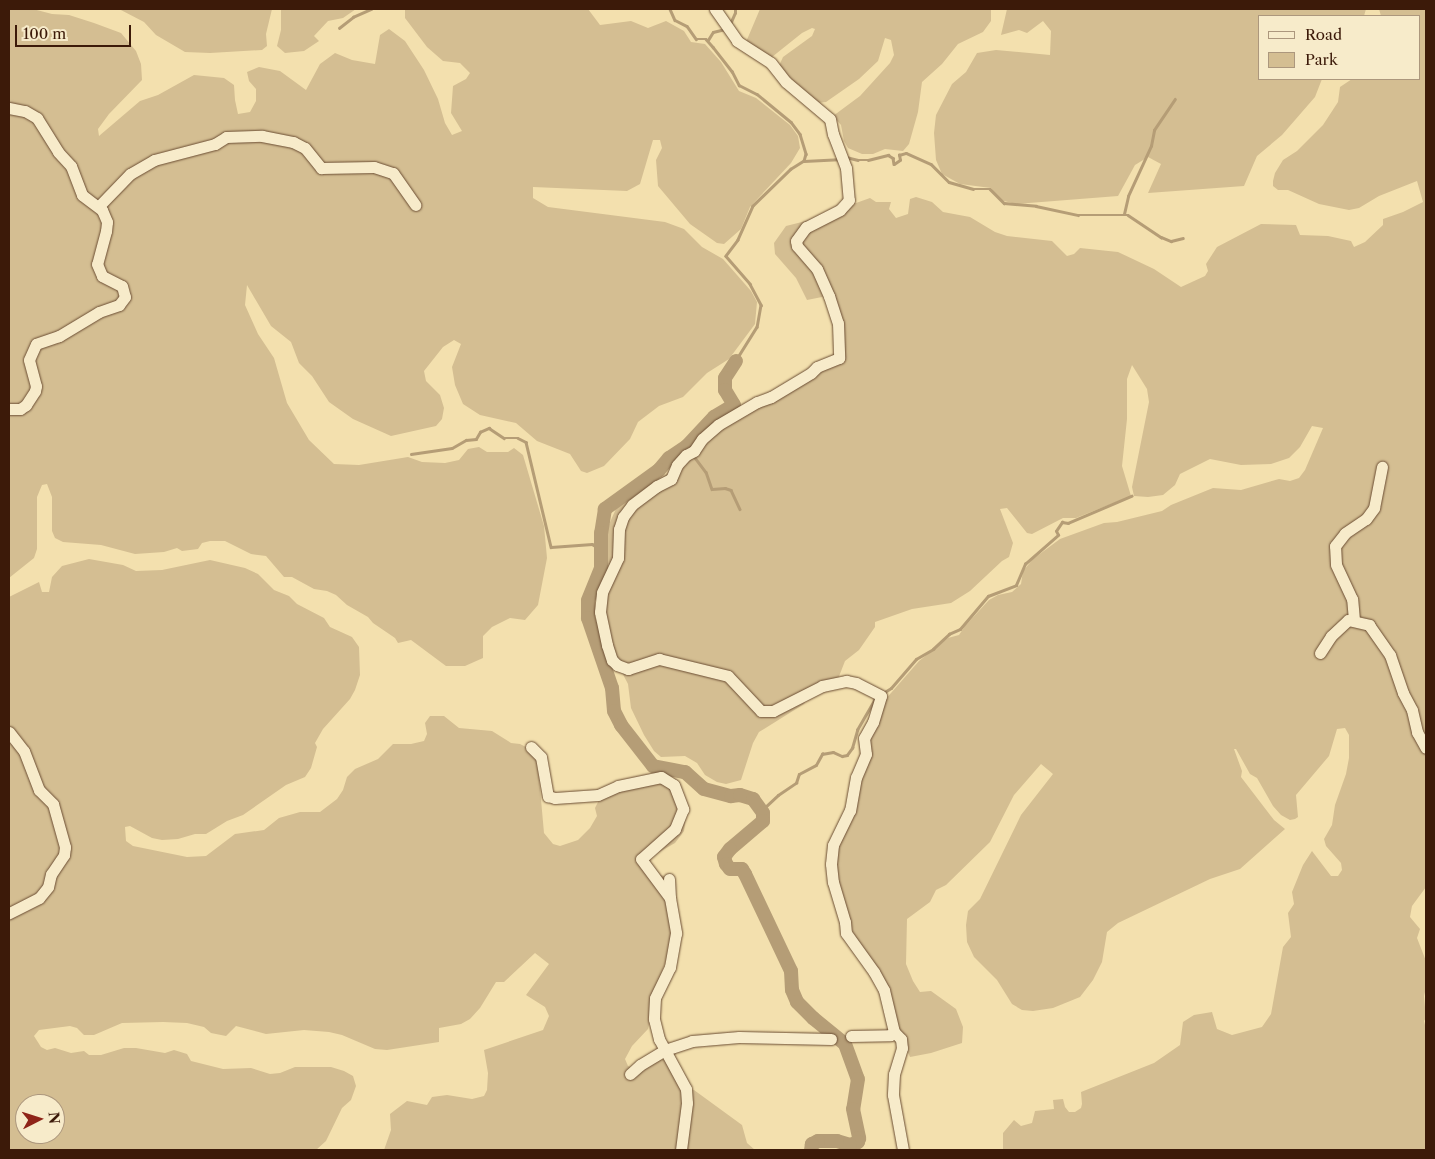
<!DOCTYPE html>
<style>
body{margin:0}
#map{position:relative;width:1435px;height:1159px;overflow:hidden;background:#f3e0ae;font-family:"Libre Caslon Text",serif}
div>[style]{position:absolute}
.green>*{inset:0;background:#d4be92}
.stream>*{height:2.5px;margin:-1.25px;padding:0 1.25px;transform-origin:1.25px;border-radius:1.25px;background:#b59d76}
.river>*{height:14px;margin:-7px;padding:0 7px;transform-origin:7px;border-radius:7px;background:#b59d76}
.roads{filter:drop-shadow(0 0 1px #6a4c32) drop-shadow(0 0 1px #6a4c32)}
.minor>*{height:11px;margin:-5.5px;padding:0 5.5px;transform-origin:5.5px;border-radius:5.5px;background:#f7ebca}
span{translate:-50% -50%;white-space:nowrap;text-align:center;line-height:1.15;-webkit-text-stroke:4px #f7ebca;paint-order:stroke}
.frame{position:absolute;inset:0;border:10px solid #3c1a09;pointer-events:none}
.legend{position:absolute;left:1258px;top:15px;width:162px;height:65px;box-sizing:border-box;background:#f7ebca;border:1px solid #ac977d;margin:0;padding:6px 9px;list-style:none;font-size:15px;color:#3c1a09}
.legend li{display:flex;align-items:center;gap:10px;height:25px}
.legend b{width:25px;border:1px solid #ac977d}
.north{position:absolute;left:15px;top:1094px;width:50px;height:50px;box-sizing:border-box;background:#f7ebca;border:1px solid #ac977d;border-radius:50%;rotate:85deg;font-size:14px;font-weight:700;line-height:20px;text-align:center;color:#3c1a09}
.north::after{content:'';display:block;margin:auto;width:18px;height:22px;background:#8f2418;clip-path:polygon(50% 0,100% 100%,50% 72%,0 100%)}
.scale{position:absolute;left:15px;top:25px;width:116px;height:22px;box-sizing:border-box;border:2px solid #3c1a09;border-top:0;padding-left:6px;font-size:15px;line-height:18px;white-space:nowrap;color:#3c1a09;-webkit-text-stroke:4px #f7ebca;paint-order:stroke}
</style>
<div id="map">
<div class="green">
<i style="clip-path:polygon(9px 9px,33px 9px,52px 14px,69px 15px,94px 23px,121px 33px,136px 51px,141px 64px,142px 80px,109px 114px,98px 129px,99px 136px,140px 101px,158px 95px,194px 75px,224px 78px,234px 85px,235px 100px,238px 114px,250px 112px,256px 101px,256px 89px,249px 81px,247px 72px,259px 67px,280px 71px,306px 90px,320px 64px,335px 53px,352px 60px,375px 64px,380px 35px,389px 29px,405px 41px,424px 70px,438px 99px,445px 123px,452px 135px,462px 131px,451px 113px,453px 86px,466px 79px,470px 73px,460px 63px,443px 61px,427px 47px,405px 18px,405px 9px,588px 9px,600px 25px,631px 21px,648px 28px,666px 21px,684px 31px,691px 42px,705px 44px,721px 62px,739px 91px,756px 98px,790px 125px,798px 136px,800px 148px,791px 163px,750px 207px,741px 229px,724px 244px,717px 243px,690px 224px,658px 186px,656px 160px,662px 148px,660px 140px,653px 140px,640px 184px,627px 191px,533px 187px,533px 198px,548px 207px,665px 222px,684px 229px,702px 247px,723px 259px,751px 291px,757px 302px,755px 324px,729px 359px,707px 373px,683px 397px,659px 406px,638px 422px,630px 439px,604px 466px,587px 473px,581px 471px,570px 454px,537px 441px,516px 423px,480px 415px,463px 404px,455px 385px,452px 367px,461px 344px,454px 340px,443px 347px,424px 371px,426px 381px,440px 395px,444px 408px,442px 419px,436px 426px,391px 436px,353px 419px,329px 402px,312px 376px,299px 363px,291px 342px,271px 326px,247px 285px,245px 305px,258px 334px,274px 358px,287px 403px,309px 440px,334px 464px,359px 465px,408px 457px,422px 462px,445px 463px,459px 460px,468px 449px,479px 447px,487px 452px,508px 452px,514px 448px,523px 455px,544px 526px,547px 558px,538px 605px,525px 620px,510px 618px,492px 627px,483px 636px,483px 658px,465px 666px,446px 666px,411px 640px,398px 643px,395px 638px,373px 623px,368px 617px,347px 605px,336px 595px,327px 591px,314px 589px,292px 577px,284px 577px,266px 556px,251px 554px,225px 541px,210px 541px,202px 543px,198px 549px,182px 551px,177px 548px,164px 552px,135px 554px,101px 545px,63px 542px,55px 538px,52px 531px,52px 497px,47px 484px,42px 485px,37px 497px,37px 549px,34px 558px,9px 578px)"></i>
<i style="clip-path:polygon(119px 9px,272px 9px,266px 34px,267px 46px,262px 50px,210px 53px,185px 52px,156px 35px,144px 22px)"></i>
<i style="clip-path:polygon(281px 9px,356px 9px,343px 18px,328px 21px,314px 36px,319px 41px,304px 51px,285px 53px,277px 46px,281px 30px)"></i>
<i style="clip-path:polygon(760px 9px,991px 9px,991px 21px,983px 32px,958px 44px,942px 64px,922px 82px,918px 112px,909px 144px,903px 151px,885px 149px,873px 154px,862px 154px,848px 148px,844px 141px,841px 125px,833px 116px,860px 96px,890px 63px,894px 55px,891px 40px,885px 38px,878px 61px,859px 79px,826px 102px,816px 103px,781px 70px,779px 66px,783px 57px,812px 36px,815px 29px,812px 28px,802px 33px,772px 57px,746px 42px)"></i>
<i style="clip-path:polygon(1007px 9px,1366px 9px,1364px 16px,1259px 16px,1259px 79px,1322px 79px,1315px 97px,1282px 135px,1257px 156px,1244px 186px,1148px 193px,1161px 164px,1148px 157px,1135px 165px,1118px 196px,1016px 204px,1000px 200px,991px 188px,960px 184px,942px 174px,936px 160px,934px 133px,936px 115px,952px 84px,966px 72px,977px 53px,996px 50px,1050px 55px,1051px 31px,1043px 21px,1027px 33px,1019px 30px,1001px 35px)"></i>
<i style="clip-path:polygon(1379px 9px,1426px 9px,1426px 887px,1412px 906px,1410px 917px,1420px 929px,1417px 938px,1426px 961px,1426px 988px,1424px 996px,1426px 1018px,1424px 1021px,1426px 1029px,1426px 1150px,1003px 1150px,1003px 1133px,1014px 1120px,1021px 1126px,1032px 1123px,1035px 1111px,1054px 1109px,1053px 1100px,1063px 1099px,1065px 1107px,1069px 1112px,1075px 1112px,1081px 1108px,1082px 1104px,1081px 1092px,1154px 1063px,1180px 1045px,1183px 1022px,1194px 1015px,1212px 1012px,1217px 1029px,1232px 1035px,1262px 1027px,1271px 1014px,1283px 947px,1291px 937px,1288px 913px,1294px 904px,1292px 892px,1303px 865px,1312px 851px,1331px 876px,1338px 876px,1342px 870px,1341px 863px,1326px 846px,1324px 839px,1332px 825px,1335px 805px,1346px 774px,1349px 758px,1349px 735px,1345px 728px,1337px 729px,1329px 756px,1296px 795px,1298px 817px,1295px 819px,1290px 820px,1281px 815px,1273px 806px,1257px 778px,1250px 774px,1236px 749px,1234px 749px,1242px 771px,1241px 777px,1274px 820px,1285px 829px,1240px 869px,1210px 879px,1118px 923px,1107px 932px,1102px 962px,1093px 980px,1080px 997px,1053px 1008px,1033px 1011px,1022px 1010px,1012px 1004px,997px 980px,974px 957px,967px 942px,966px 925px,968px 911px,980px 899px,1021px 815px,1053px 774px,1041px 764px,1014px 795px,990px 842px,946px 885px,936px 890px,930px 902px,907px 919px,906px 964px,913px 981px,920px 992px,931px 991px,956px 1009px,963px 1027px,962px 1043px,931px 1053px,910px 1057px,855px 938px,836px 882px,836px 847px,867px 747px,884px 701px,919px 661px,948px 638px,959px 635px,965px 626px,989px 600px,998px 595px,1012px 592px,1021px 584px,1023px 571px,1033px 559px,1060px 539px,1104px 523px,1117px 522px,1162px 511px,1171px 505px,1213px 488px,1241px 490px,1279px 479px,1290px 481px,1299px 478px,1305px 470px,1323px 428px,1312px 426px,1300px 447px,1289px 458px,1271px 464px,1241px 465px,1210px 459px,1180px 474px,1175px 485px,1163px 495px,1148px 497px,1134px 496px,1132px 487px,1149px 402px,1147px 389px,1132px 365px,1127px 379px,1127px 419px,1122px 466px,1131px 496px,1076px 518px,1063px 518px,1032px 534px,1027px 533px,1007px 508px,1000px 509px,1013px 543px,1009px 557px,1002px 561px,970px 591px,951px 603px,912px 609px,875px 622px,875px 627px,859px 650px,845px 661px,838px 679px,811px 688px,804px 704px,759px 732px,753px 743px,741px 780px,726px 784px,717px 782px,705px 775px,697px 763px,685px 756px,661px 757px,654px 751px,644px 735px,631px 708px,628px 684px,614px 657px,596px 606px,607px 560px,607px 529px,619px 502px,683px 465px,716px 430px,822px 368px,838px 362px,832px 295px,807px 300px,796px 278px,775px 254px,774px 243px,786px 226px,806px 221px,870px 198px,876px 202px,891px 202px,889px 209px,896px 218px,908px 214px,910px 199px,916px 197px,932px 202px,943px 212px,970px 217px,995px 232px,1007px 236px,1052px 241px,1067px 256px,1074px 254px,1080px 248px,1118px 252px,1154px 269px,1181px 287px,1205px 276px,1208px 271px,1206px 264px,1217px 247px,1261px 224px,1296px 225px,1300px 235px,1328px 236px,1351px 241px,1354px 247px,1365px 242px,1383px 225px,1383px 219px,1403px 212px,1423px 202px,1417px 181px,1379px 196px,1359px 208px,1349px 210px,1319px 204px,1288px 190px,1278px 190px,1273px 186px,1273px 181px,1275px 173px,1283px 160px,1297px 151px,1323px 125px,1338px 102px,1340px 87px,1352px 79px,1419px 79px,1419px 16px,1381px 16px)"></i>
<i style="clip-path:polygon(evenodd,89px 559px,123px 565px,136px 571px,162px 570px,210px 560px,245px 568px,258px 574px,274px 590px,289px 596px,297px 604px,324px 618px,330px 627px,352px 637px,359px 647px,360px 675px,355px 690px,350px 699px,323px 729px,315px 743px,317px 747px,311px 768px,305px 777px,286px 785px,243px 815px,227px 821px,206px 834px,195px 834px,178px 839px,162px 840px,152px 838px,130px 826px,125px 827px,126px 841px,133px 846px,187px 857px,206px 856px,235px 834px,264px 830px,279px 818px,300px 812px,320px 812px,337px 799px,343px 790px,347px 777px,355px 769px,378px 759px,393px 744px,411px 744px,424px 741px,427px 734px,425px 723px,430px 716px,444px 716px,459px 728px,492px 731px,511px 743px,520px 744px,532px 750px,537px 755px,544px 833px,553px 844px,560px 846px,578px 840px,590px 828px,597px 816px,595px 808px,599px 800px,616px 792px,655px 781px,669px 784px,686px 816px,684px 831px,675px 843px,649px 858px,648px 863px,653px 873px,664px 876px,672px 927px,668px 955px,660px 977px,648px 1029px,632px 1046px,625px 1059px,628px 1066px,640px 1071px,659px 1060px,666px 1060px,681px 1087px,694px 1090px,742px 1125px,747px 1143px,755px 1150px,384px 1150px,391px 1130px,390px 1114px,407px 1101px,427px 1105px,432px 1097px,447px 1095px,472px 1099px,484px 1096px,487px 1090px,488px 1073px,484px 1050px,543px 1030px,549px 1016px,545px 1007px,526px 995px,549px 964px,535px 953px,504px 982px,496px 982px,480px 1008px,470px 1019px,461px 1024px,439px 1028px,439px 1042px,387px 1050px,375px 1049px,342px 1035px,329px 1032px,304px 1030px,266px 1034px,236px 1026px,226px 1036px,211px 1033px,204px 1027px,187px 1023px,163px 1022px,122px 1023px,94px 1035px,84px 1035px,77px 1028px,70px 1026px,39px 1030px,34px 1036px,41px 1047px,47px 1050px,55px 1048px,71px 1053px,84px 1051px,89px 1055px,101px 1055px,124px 1048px,136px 1048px,165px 1053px,174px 1050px,187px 1054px,191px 1061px,223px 1069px,251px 1068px,270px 1074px,280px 1073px,295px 1067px,331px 1067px,344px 1071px,353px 1076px,356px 1086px,351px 1100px,342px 1108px,326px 1141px,316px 1150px,9px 1150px,9px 597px,39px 582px,42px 592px,49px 592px,52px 577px,62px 566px,89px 559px,25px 1104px,55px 1104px,55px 1134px,25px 1134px,25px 1104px)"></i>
</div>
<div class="stream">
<i style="left:670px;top:9px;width:12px;rotate:66deg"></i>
<i style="left:675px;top:20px;width:13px;rotate:27deg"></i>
<i style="left:687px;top:26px;width:16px;rotate:55deg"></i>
<i style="left:696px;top:39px;width:10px"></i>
<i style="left:706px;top:39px;width:11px;rotate:49deg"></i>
<i style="left:713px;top:47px;width:31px;rotate:52deg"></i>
<i style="left:732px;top:71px;width:16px;rotate:63deg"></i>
<i style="left:739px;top:85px;width:20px;rotate:27deg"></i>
<i style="left:757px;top:94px;width:44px;rotate:39.5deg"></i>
<i style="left:791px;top:122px;width:15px;rotate:53deg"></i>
<i style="left:800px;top:134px;width:21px;rotate:73deg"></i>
<i style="left:806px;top:154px;width:7px;rotate:106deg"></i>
<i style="left:804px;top:161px;width:15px;rotate:148deg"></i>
<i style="left:791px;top:169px;width:53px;rotate:135.8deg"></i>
<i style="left:753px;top:206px;width:37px;rotate:114deg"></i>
<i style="left:738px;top:240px;width:20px;rotate:127deg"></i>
<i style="left:726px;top:256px;width:37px;rotate:49deg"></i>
<i style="left:750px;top:284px;width:24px;rotate:62deg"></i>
<i style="left:761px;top:305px;width:22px;rotate:100deg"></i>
<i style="left:757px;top:327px;width:40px;rotate:122deg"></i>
<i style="left:730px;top:24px;width:12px;rotate:-66deg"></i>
<i style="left:735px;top:13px;width:4px;rotate:-90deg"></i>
<i style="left:339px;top:28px;width:18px;rotate:-38deg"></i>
<i style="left:353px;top:17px;width:20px;rotate:-24deg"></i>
<i style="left:708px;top:40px;width:9px;rotate:-58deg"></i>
<i style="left:713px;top:32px;width:12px;rotate:-14deg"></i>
<i style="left:846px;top:157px;width:12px;rotate:14deg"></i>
<i style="left:858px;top:160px;width:10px"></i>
<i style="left:868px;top:160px;width:21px;rotate:-14deg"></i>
<i style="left:888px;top:155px;width:6px;rotate:31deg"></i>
<i style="left:893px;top:158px;width:6px;rotate:81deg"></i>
<i style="left:894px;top:164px;width:7px;rotate:-34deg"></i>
<i style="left:900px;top:160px;width:5px;rotate:-101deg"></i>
<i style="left:899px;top:155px;width:7px;rotate:-16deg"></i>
<i style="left:906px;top:153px;width:27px;rotate:24deg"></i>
<i style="left:931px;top:164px;width:25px;rotate:45deg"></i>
<i style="left:949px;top:182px;width:25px;rotate:16deg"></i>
<i style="left:973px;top:189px;width:17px"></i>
<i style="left:990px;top:189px;width:20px;rotate:45deg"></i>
<i style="left:1004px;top:203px;width:32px;rotate:5deg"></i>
<i style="left:1036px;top:206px;width:43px;rotate:12.1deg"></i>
<i style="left:1078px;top:215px;width:50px"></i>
<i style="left:1128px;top:215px;width:40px;rotate:34deg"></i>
<i style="left:1161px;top:237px;width:11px;rotate:22deg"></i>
<i style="left:1171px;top:241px;width:12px;rotate:-14deg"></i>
<i style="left:804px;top:161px;width:34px;rotate:-3deg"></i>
<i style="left:1124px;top:214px;width:18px;rotate:-77deg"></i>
<i style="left:1128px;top:196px;width:55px;rotate:-65.3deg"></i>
<i style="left:1151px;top:146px;width:16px;rotate:-79deg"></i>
<i style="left:1154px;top:130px;width:37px;rotate:-56deg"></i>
<i style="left:411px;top:454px;width:41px;rotate:-8.3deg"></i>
<i style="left:452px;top:448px;width:16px;rotate:-30deg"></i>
<i style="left:466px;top:440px;width:10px;rotate:-6deg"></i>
<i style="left:476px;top:439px;width:8px;rotate:-60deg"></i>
<i style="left:480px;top:432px;width:10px;rotate:-24deg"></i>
<i style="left:489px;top:428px;width:18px;rotate:34deg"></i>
<i style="left:504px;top:438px;width:14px"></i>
<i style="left:518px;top:438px;width:9px;rotate:27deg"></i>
<i style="left:526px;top:442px;width:108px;rotate:76.6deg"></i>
<i style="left:551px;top:547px;width:41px;rotate:-4.2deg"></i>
<i style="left:592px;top:544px;width:12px;rotate:31deg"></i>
<i style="left:693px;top:455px;width:21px;rotate:53deg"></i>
<i style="left:706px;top:472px;width:18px;rotate:71deg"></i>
<i style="left:712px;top:489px;width:13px;rotate:-4deg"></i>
<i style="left:725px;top:488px;width:6px;rotate:18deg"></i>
<i style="left:731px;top:490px;width:21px;rotate:65deg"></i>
<i style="left:883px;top:693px;width:9px;rotate:-32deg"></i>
<i style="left:891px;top:688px;width:38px;rotate:-49deg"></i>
<i style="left:916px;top:659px;width:20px;rotate:-30deg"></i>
<i style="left:933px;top:649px;width:22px;rotate:-43deg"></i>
<i style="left:949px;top:634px;width:12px;rotate:-24deg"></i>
<i style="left:960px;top:629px;width:43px;rotate:-49.7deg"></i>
<i style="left:988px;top:596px;width:30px;rotate:-21deg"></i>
<i style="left:1016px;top:585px;width:23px;rotate:-67deg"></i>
<i style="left:1025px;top:564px;width:44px;rotate:-41.3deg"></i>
<i style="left:1058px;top:535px;width:4px;rotate:-117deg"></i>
<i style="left:1056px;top:531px;width:11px;rotate:-56deg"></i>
<i style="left:1062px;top:522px;width:6px;rotate:9deg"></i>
<i style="left:1068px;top:523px;width:69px;rotate:-23.2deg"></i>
<i style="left:761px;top:811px;width:23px;rotate:-43deg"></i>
<i style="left:778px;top:795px;width:22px;rotate:-34deg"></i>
<i style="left:796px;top:783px;width:9px;rotate:-72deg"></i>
<i style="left:799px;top:774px;width:19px;rotate:-28deg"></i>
<i style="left:816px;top:765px;width:13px;rotate:-61deg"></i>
<i style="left:822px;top:754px;width:11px;rotate:-10deg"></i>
<i style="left:833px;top:752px;width:10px;rotate:24deg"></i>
<i style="left:842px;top:756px;width:5px;rotate:-11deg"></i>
<i style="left:847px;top:755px;width:9px;rotate:-54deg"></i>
<i style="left:852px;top:748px;width:19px;rotate:-74deg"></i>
<i style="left:857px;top:730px;width:38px;rotate:-60deg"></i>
</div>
<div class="river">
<i style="left:736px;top:361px;width:20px;rotate:123deg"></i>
<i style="left:725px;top:378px;width:12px;rotate:90deg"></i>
<i style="left:725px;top:390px;width:17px;rotate:59deg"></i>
<i style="left:734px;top:405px;width:23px;rotate:149deg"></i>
<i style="left:714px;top:417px;width:40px;rotate:133deg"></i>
<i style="left:687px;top:446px;width:22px;rotate:146deg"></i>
<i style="left:669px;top:458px;width:16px;rotate:130deg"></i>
<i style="left:659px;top:470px;width:67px;rotate:144.2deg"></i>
<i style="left:605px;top:509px;width:24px;rotate:99deg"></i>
<i style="left:601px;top:533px;width:35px;rotate:90deg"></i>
<i style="left:601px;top:568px;width:35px;rotate:112deg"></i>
<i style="left:588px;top:601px;width:17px;rotate:90deg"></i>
<i style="left:588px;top:618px;width:74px;rotate:71.1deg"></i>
<i style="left:612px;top:688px;width:23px;rotate:85deg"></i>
<i style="left:614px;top:711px;width:16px;rotate:63deg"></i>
<i style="left:621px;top:725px;width:52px;rotate:52deg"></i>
<i style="left:653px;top:766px;width:33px;rotate:11deg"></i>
<i style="left:685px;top:772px;width:25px;rotate:42deg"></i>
<i style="left:704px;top:789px;width:28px;rotate:15deg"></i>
<i style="left:731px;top:796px;width:9px;rotate:-6deg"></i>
<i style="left:740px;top:795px;width:14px;rotate:17deg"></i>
<i style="left:753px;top:799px;width:17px;rotate:54deg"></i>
<i style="left:763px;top:813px;width:8px;rotate:90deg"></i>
<i style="left:763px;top:821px;width:43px;rotate:139.7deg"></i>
<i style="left:730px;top:849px;width:10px;rotate:127deg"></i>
<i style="left:724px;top:857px;width:7px;rotate:74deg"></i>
<i style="left:726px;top:864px;width:6px;rotate:51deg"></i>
<i style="left:730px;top:869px;width:12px"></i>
<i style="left:742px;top:869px;width:6px;rotate:59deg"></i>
<i style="left:745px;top:874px;width:107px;rotate:64.6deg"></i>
<i style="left:791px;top:971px;width:19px;rotate:87deg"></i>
<i style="left:792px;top:990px;width:13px;rotate:67deg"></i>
<i style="left:797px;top:1002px;width:23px;rotate:45deg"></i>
<i style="left:813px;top:1018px;width:41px;rotate:39.1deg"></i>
<i style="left:845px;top:1044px;width:37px;rotate:70deg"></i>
<i style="left:858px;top:1079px;width:30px;rotate:99deg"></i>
<i style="left:853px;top:1109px;width:30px;rotate:78deg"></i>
<i style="left:859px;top:1138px;width:4px;rotate:104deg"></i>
<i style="left:858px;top:1142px;width:9px;rotate:159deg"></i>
<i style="left:850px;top:1145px;width:14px;rotate:-163deg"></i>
<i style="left:837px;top:1141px;width:19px;rotate:180deg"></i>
<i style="left:818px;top:1141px;width:7px;rotate:153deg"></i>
<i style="left:812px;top:1144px;width:6px;rotate:99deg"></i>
</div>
<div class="roads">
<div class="minor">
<i style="left:715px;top:9px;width:39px;rotate:55deg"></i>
<i style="left:737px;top:41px;width:40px;rotate:32.9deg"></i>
<i style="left:771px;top:63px;width:24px;rotate:52deg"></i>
<i style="left:786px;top:82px;width:57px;rotate:40.1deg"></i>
<i style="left:830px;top:119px;width:15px;rotate:79deg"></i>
<i style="left:833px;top:134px;width:36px;rotate:69deg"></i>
<i style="left:846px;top:168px;width:32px;rotate:85deg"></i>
<i style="left:849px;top:200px;width:13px;rotate:132deg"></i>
<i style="left:840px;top:210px;width:38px;rotate:153deg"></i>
<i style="left:806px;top:227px;width:17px;rotate:126deg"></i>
<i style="left:796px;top:241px;width:5px;rotate:79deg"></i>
<i style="left:797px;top:246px;width:30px;rotate:49deg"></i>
<i style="left:817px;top:269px;width:30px;rotate:66deg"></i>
<i style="left:829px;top:296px;width:28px;rotate:72deg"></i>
<i style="left:838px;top:323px;width:35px;rotate:88deg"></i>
<i style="left:839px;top:358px;width:24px;rotate:158deg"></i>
<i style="left:817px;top:367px;width:8px;rotate:135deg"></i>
<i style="left:811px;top:373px;width:47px;rotate:149deg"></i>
<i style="left:771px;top:397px;width:15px;rotate:160deg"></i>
<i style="left:757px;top:402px;width:45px;rotate:149.5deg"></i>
<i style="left:718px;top:425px;width:21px;rotate:139deg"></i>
<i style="left:702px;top:439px;width:14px;rotate:124deg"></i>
<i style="left:694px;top:451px;width:9px;rotate:153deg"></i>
<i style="left:686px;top:455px;width:13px;rotate:132deg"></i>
<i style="left:677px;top:465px;width:15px;rotate:113deg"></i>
<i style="left:671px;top:479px;width:16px;rotate:153deg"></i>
<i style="left:657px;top:486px;width:31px;rotate:143deg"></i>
<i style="left:632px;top:505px;width:15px;rotate:127deg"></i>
<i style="left:623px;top:517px;width:13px;rotate:108deg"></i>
<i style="left:619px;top:529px;width:29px;rotate:92deg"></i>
<i style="left:618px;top:558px;width:38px;rotate:115deg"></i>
<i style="left:602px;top:593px;width:19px;rotate:96deg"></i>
<i style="left:600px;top:612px;width:34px;rotate:78deg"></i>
<i style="left:607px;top:645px;width:16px;rotate:72deg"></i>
<i style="left:612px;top:660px;width:7px;rotate:45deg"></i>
<i style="left:617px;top:665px;width:12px;rotate:20deg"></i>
<i style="left:628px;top:669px;width:33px;rotate:-18deg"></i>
<i style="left:659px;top:659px;width:71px;rotate:13.8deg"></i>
<i style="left:728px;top:676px;width:48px;rotate:46.7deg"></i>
<i style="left:761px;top:711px;width:12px"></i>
<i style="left:773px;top:711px;width:55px;rotate:-27deg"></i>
<i style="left:822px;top:686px;width:25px;rotate:-12deg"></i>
<i style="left:846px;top:681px;width:10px;rotate:11deg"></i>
<i style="left:856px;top:683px;width:28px;rotate:27deg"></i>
<i style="left:881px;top:696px;width:27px;rotate:107deg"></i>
<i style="left:873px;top:722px;width:18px;rotate:119deg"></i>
<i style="left:864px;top:738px;width:16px;rotate:83deg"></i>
<i style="left:866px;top:754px;width:25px;rotate:113deg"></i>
<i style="left:856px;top:777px;width:34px;rotate:100deg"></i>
<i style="left:850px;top:810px;width:39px;rotate:116deg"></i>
<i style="left:833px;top:845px;width:19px;rotate:96deg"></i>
<i style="left:831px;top:864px;width:18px;rotate:84deg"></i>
<i style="left:833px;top:882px;width:42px;rotate:73.3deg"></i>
<i style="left:845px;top:922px;width:11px;rotate:85deg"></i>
<i style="left:846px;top:933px;width:48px;rotate:54.3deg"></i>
<i style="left:874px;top:972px;width:21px;rotate:61deg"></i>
<i style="left:884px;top:990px;width:43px;rotate:76.6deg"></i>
<i style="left:894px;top:1032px;width:10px;rotate:45deg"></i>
<i style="left:901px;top:1039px;width:9px;rotate:84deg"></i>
<i style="left:902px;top:1048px;width:27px;rotate:107deg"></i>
<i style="left:894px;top:1074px;width:21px;rotate:93deg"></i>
<i style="left:893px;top:1095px;width:56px;rotate:79.7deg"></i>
<i style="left:9px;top:108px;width:16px;rotate:11deg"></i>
<i style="left:25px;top:111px;width:14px;rotate:30deg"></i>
<i style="left:37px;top:118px;width:40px;rotate:58deg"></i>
<i style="left:58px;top:152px;width:19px;rotate:47deg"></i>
<i style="left:71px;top:166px;width:31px;rotate:69deg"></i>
<i style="left:82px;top:195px;width:25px;rotate:37deg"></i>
<i style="left:102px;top:210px;width:13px;rotate:67deg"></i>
<i style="left:107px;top:222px;width:9px;rotate:96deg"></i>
<i style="left:106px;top:231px;width:34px;rotate:105deg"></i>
<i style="left:97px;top:264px;width:13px;rotate:67deg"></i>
<i style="left:102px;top:276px;width:22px;rotate:27deg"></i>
<i style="left:122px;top:286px;width:11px;rotate:75deg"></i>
<i style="left:125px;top:297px;width:10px;rotate:127deg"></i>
<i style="left:119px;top:305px;width:21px;rotate:161deg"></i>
<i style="left:99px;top:312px;width:47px;rotate:149deg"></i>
<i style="left:59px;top:336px;width:24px;rotate:161deg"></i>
<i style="left:36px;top:344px;width:17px;rotate:114deg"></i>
<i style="left:29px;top:360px;width:27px;rotate:75deg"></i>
<i style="left:36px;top:386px;width:5px;rotate:101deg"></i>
<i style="left:35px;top:391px;width:17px;rotate:123deg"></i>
<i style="left:26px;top:405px;width:7px;rotate:146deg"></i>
<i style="left:20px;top:409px;width:11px;rotate:180deg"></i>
<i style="left:99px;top:206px;width:45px;rotate:-45.9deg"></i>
<i style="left:130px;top:174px;width:28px;rotate:-30deg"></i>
<i style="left:154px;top:160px;width:63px;rotate:-14.7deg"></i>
<i style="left:215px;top:144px;width:13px;rotate:-32deg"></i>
<i style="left:226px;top:137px;width:36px;rotate:-2deg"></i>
<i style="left:262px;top:136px;width:32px;rotate:11deg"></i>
<i style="left:293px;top:142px;width:13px;rotate:27deg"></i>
<i style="left:305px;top:148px;width:26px;rotate:51deg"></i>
<i style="left:321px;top:168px;width:53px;rotate:-1.1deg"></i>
<i style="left:374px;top:167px;width:20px;rotate:18deg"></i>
<i style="left:393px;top:173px;width:39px;rotate:55deg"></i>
<i style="left:1354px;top:620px;width:21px;rotate:-95deg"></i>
<i style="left:1352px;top:599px;width:38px;rotate:-115deg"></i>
<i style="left:1336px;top:564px;width:18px;rotate:-93deg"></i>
<i style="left:1335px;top:546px;width:16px;rotate:-52deg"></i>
<i style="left:1345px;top:533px;width:25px;rotate:-34deg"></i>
<i style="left:1366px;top:519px;width:14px;rotate:-54deg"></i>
<i style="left:1374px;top:508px;width:42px;rotate:-79deg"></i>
<i style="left:1320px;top:653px;width:20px;rotate:-57deg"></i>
<i style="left:1331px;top:636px;width:23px;rotate:-43deg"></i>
<i style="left:1348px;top:620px;width:22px;rotate:13deg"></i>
<i style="left:1369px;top:625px;width:37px;rotate:55deg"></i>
<i style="left:1390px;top:655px;width:40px;rotate:71.1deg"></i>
<i style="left:1403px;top:693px;width:19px;rotate:62deg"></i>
<i style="left:1412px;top:710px;width:23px;rotate:77deg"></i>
<i style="left:1417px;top:732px;width:18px;rotate:61deg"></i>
<i style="left:9px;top:732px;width:24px;rotate:52deg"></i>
<i style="left:24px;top:751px;width:42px;rotate:69deg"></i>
<i style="left:39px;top:790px;width:20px;rotate:45deg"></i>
<i style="left:53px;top:804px;width:45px;rotate:74.4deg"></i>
<i style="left:65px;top:847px;width:8px;rotate:97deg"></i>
<i style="left:64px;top:855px;width:23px;rotate:124deg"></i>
<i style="left:51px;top:874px;width:13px;rotate:103deg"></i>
<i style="left:48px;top:887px;width:14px;rotate:129deg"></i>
<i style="left:39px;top:898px;width:34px;rotate:153deg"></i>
<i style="left:531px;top:747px;width:14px;rotate:45deg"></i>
<i style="left:541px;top:757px;width:40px;rotate:80deg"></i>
<i style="left:548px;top:796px;width:7px;rotate:16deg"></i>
<i style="left:555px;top:798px;width:43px;rotate:-4deg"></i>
<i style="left:598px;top:795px;width:22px;rotate:-24deg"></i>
<i style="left:618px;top:786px;width:44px;rotate:-11.8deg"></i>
<i style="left:661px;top:777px;width:15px;rotate:32deg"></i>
<i style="left:674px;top:785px;width:26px;rotate:69deg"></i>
<i style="left:683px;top:809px;width:22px;rotate:112deg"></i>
<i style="left:675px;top:829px;width:45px;rotate:138.6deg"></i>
<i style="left:641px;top:859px;width:49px;rotate:53.4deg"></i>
<i style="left:669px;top:879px;width:19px;rotate:87deg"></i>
<i style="left:670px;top:898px;width:36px;rotate:80deg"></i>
<i style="left:676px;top:933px;width:35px;rotate:100deg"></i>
<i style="left:670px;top:967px;width:34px;rotate:116deg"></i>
<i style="left:655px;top:998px;width:21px;rotate:93deg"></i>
<i style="left:654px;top:1019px;width:21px;rotate:76deg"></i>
<i style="left:659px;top:1039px;width:57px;rotate:61.6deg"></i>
<i style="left:686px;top:1089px;width:14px;rotate:86deg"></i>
<i style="left:687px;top:1103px;width:47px;rotate:97.3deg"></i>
<i style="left:851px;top:1036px;width:39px;rotate:-1deg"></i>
<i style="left:890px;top:1035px;width:5px;rotate:-37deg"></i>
<i style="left:630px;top:1074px;width:13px;rotate:-42deg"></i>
<i style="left:640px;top:1065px;width:29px;rotate:-31deg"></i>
<i style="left:665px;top:1050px;width:28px;rotate:-18deg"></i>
<i style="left:692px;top:1041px;width:47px;rotate:-4.9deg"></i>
<i style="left:739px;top:1037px;width:92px;rotate:1.2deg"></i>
</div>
</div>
<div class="frame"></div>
<ul class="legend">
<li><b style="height:6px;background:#f7ebca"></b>Road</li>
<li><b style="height:14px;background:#d4be92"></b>Park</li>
</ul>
<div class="north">N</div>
<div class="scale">100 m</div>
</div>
